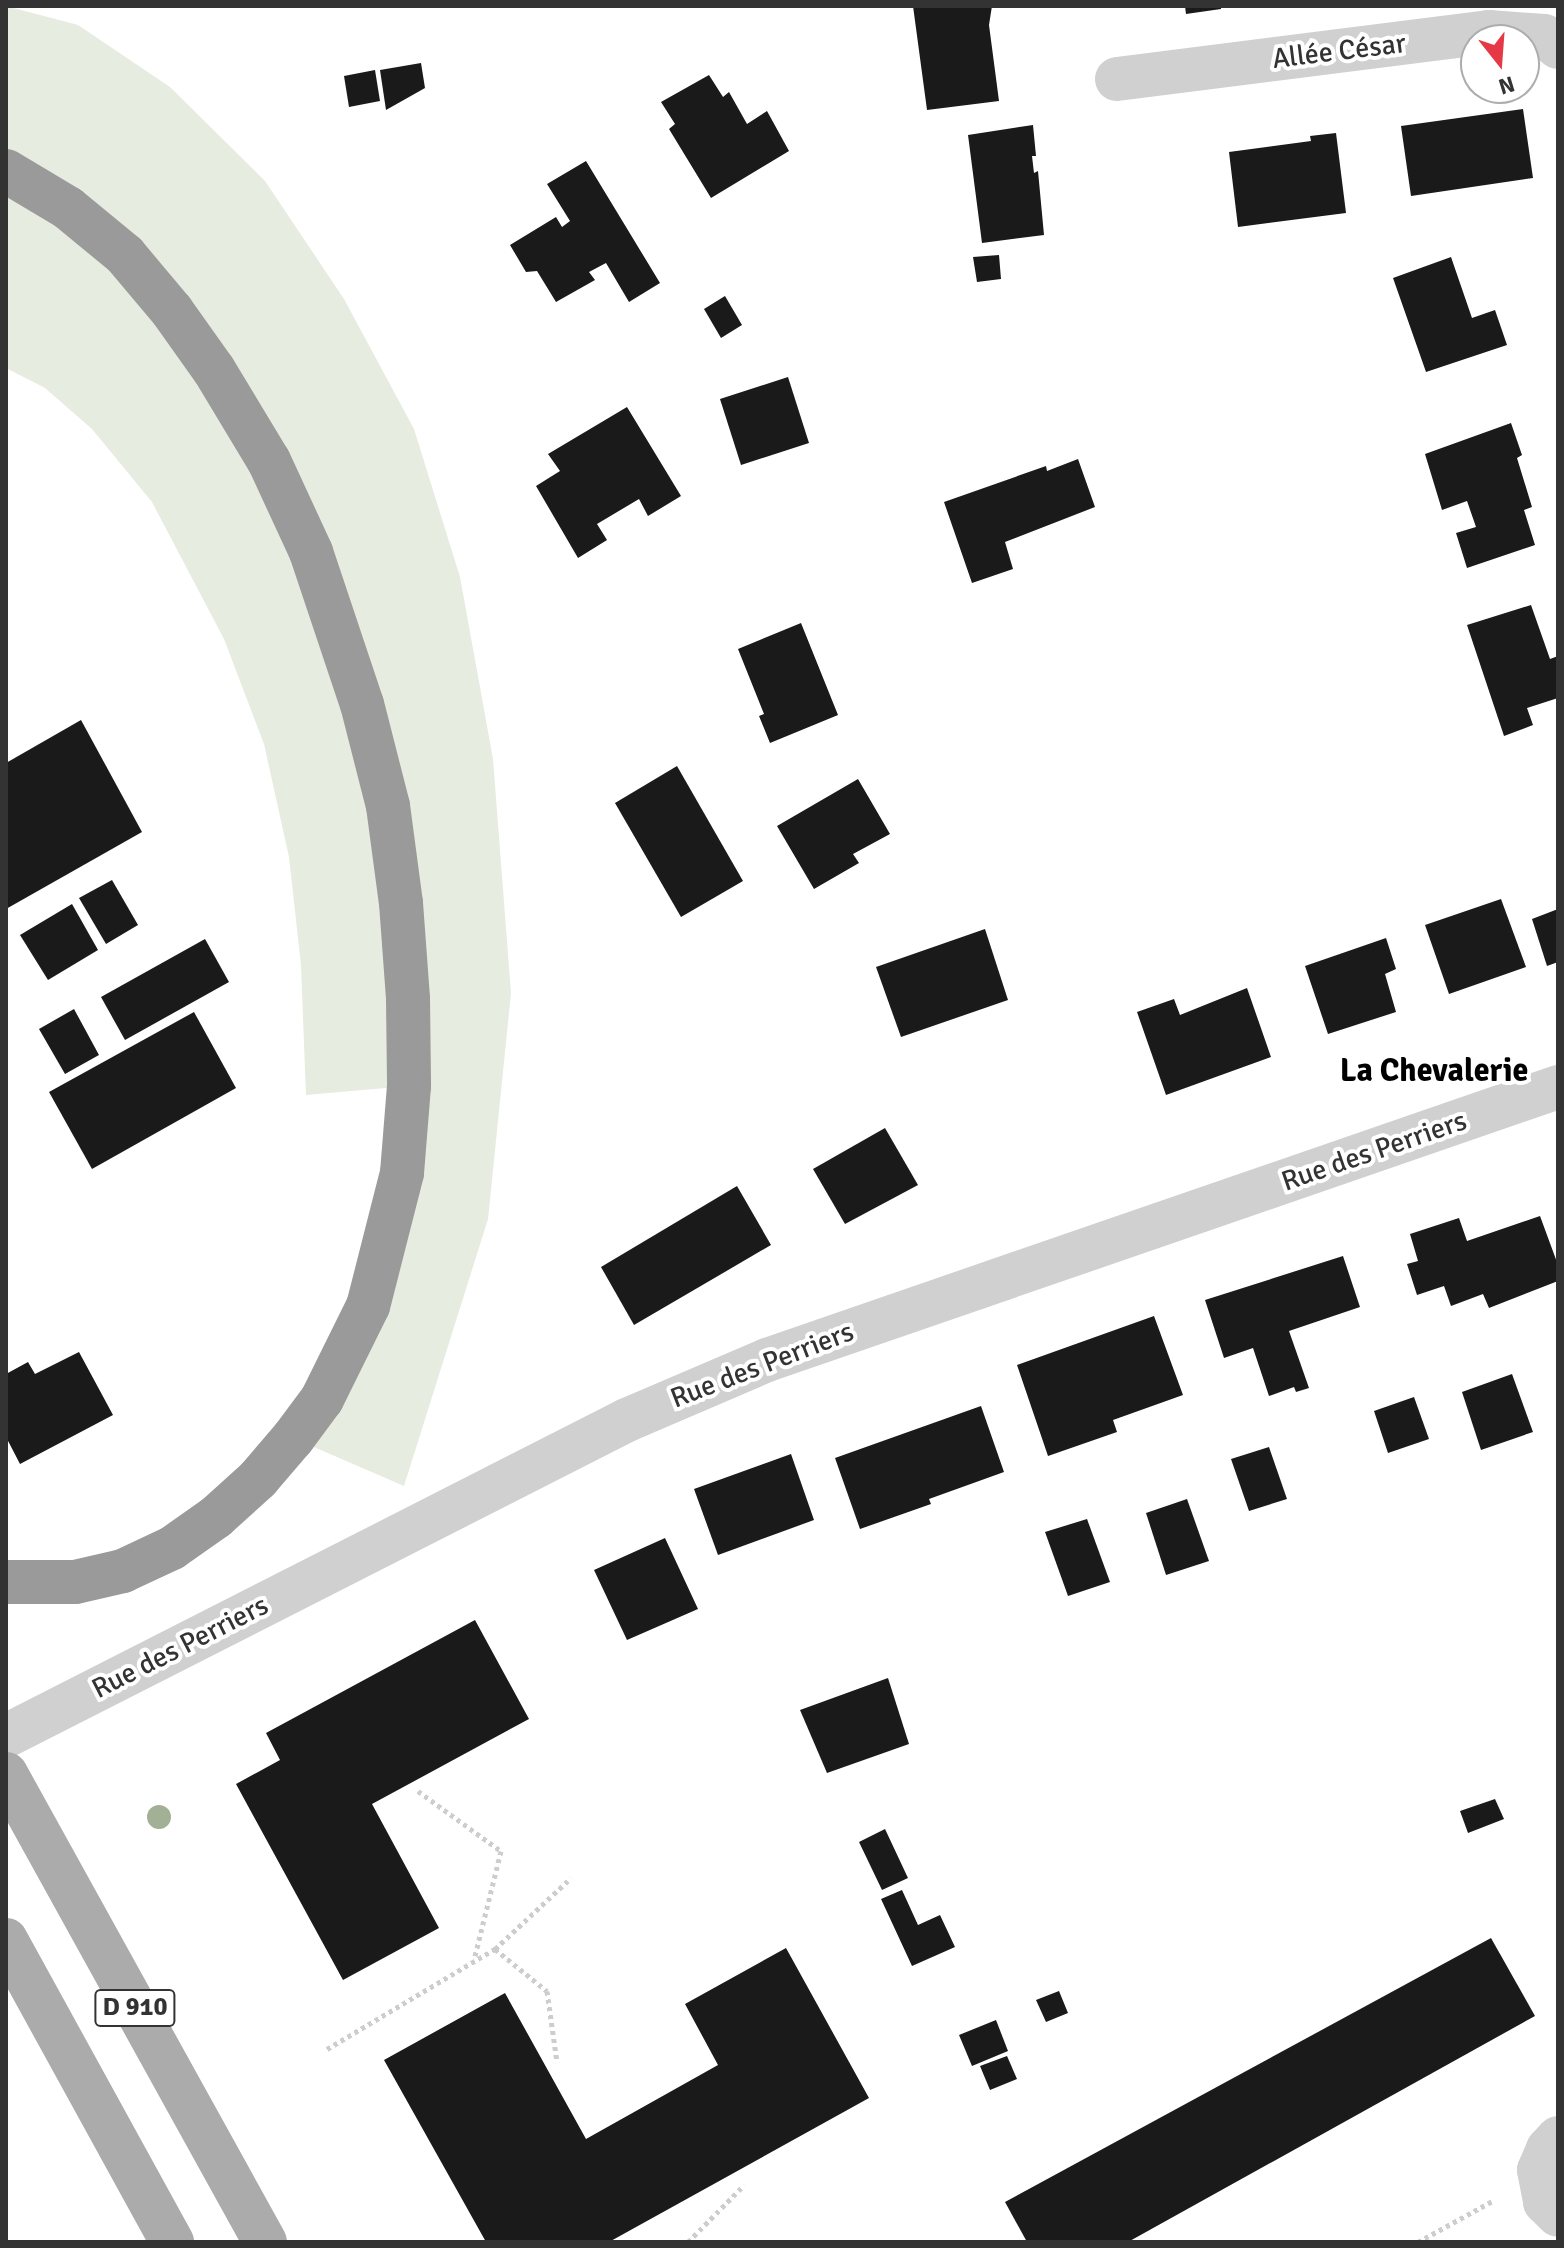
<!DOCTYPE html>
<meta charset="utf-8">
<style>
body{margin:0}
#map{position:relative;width:1564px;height:2248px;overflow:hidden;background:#fff;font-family:Signika,sans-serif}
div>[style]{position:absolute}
.green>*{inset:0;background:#e6ecdf}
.building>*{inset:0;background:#1a1a1a}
.path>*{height:5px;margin-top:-2.5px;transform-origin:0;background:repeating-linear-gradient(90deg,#cdcdcd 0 4px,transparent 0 8px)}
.street>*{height:44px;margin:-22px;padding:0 22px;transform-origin:22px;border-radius:22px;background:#d0d0d0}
.primary>*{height:44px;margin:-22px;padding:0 22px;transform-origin:22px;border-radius:22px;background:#ababab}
.highway>*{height:44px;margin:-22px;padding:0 22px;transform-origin:22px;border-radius:22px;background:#9a9a9a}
.trees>*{width:24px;height:24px;margin:-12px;border-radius:50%;background:#a2b095}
span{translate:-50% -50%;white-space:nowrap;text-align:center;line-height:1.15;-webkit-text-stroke:8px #fff;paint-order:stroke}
.shield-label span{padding:2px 6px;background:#fff;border:2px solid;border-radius:6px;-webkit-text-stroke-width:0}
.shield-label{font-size:26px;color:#333;font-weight:700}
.street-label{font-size:28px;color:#333}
.quarter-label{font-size:32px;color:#000;font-weight:700}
.frame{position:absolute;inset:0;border:8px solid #333;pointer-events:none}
.north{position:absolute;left:1460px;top:24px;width:80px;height:80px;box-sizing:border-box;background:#fff;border:2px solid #adadad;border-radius:50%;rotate:163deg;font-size:22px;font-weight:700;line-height:32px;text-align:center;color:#333}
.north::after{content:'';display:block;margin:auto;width:28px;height:36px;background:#e63946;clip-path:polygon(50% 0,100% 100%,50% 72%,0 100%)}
</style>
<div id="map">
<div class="green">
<i style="clip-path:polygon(6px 6px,78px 25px,170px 87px,265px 181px,344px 299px,414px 429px,460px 577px,493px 759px,511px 993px,488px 1219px,404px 1486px,293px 1438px,322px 1398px,408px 1086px,306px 1095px,301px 965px,289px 857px,264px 744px,224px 639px,152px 502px,92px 429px,45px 388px,6px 368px)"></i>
</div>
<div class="building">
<i style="clip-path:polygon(913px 6px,992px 6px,989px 25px,999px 101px,927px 110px)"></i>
<i style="clip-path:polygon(1185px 6px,1221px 6px,1221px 9px,1186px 14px)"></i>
<i style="clip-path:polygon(421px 63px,425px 88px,386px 110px,380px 70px)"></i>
<i style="clip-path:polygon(375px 70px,380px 101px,349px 107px,344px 76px)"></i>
<i style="clip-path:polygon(709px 75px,723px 97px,729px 92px,747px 124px,767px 111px,789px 151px,711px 198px,669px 129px,675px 124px,661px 102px)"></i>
<i style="clip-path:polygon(1523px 109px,1533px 178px,1411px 196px,1401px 126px)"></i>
<i style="clip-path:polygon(1033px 125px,1036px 156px,1032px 156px,1034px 173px,1038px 171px,1044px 235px,982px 243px,968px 135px)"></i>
<i style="clip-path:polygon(1336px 133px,1346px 213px,1238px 227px,1229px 152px,1311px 141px,1310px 136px)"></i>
<i style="clip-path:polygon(586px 161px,660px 283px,629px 302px,606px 263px,589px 272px,595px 280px,556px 302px,537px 271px,526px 272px,510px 245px,556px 217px,562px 227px,570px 221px,547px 184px)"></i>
<i style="clip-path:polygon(999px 255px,1001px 279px,977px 282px,973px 257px)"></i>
<i style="clip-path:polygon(1451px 257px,1472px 318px,1495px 310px,1507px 345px,1426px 372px,1393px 278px)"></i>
<i style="clip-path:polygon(725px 296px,742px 325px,721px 338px,704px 309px)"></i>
<i style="clip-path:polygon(788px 377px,809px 443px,741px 465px,720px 399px)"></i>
<i style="clip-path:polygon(627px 407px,681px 496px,648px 516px,639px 499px,597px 524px,607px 540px,578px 558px,536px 486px,560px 471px,548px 454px)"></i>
<i style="clip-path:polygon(1511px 423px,1522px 455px,1517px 458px,1532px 507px,1524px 510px,1535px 545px,1467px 568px,1456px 533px,1476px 527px,1467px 501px,1442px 510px,1425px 454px)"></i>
<i style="clip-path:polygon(1078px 459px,1095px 507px,1005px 542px,1013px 569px,972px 583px,944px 502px,1046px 466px,1047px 471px)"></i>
<i style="clip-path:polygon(1531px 605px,1550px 659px,1558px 656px,1558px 698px,1527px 708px,1533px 725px,1504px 736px,1467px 625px)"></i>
<i style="clip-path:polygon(801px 623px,838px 715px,770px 743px,759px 716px,764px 714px,738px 649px)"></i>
<i style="clip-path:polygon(81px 720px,142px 832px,6px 909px,6px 763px)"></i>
<i style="clip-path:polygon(677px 766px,743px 881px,681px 917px,615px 803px)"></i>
<i style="clip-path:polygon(858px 779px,890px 834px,853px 854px,859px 863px,814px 889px,777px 826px)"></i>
<i style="clip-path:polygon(112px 880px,138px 925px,106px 944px,79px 898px)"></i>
<i style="clip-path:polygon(1501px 899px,1526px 967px,1449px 994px,1425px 925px)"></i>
<i style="clip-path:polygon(72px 904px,98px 950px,48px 980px,20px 935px)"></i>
<i style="clip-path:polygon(1558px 909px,1558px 962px,1547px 966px,1532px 919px)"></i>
<i style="clip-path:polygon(985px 929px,1008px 1000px,901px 1037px,876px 967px)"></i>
<i style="clip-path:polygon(1386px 938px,1396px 969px,1385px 974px,1396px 1012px,1328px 1034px,1305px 966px)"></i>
<i style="clip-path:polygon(205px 939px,229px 982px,125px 1040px,101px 997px)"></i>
<i style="clip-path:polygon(1247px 988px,1271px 1057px,1166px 1095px,1137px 1012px,1174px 999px,1180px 1015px)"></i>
<i style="clip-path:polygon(74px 1009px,99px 1055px,65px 1074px,39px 1029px)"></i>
<i style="clip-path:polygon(194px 1012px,236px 1088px,92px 1169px,49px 1092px)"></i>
<i style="clip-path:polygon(885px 1128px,918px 1185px,845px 1224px,813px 1169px)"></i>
<i style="clip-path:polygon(737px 1186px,771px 1245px,634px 1325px,601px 1267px)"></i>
<i style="clip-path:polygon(1540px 1216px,1558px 1265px,1558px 1281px,1489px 1308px,1483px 1294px,1451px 1306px,1444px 1286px,1417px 1295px,1407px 1264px,1418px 1261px,1410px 1234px,1459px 1218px,1467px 1241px)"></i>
<i style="clip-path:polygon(1343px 1256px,1360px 1307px,1289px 1331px,1309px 1388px,1296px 1392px,1294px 1387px,1269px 1396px,1253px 1348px,1224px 1358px,1205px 1300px)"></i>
<i style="clip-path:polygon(1154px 1316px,1183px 1395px,1113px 1420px,1117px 1432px,1048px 1456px,1017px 1365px)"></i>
<i style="clip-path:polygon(79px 1352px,113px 1415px,20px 1464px,6px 1437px,6px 1374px,28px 1362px,35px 1374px)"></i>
<i style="clip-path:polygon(1512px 1374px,1533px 1432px,1481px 1450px,1462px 1392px)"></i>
<i style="clip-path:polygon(1414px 1397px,1429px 1439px,1388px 1453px,1374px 1411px)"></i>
<i style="clip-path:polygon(981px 1406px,1004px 1472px,929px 1499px,931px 1504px,860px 1529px,835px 1458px)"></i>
<i style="clip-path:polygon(1269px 1447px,1287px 1499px,1249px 1511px,1231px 1459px)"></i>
<i style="clip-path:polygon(791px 1454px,814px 1520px,718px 1555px,694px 1489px)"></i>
<i style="clip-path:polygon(1187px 1499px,1209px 1561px,1166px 1575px,1146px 1513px)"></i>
<i style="clip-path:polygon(1087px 1519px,1110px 1582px,1068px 1596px,1045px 1532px)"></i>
<i style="clip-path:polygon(665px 1538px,698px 1609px,627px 1640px,594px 1570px)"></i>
<i style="clip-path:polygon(475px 1620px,529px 1719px,372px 1804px,439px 1928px,343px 1980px,236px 1784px,280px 1760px,266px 1733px)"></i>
<i style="clip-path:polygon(888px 1678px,909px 1744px,827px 1773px,800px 1710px)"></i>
<i style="clip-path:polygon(1495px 1799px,1504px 1819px,1468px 1833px,1460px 1811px)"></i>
<i style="clip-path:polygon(885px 1829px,908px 1878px,882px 1890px,859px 1842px)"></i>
<i style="clip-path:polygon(902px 1890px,918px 1925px,940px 1915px,955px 1947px,912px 1966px,881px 1899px)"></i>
<i style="clip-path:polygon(1491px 1938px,1535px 2016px,1128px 2242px,1027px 2242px,1005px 2202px)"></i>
<i style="clip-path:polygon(786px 1948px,869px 2098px,609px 2242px,486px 2242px,384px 2060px,505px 1993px,586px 2139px,718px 2065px,685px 2004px)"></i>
<i style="clip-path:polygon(1059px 1991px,1068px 2013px,1046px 2022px,1036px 2000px)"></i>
<i style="clip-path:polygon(996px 2020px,1008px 2051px,972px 2066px,959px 2035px)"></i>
<i style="clip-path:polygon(1007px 2056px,1017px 2079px,990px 2090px,980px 2066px)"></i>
</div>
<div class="path">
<i style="left:418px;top:1791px;width:102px;rotate:35.9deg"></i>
<i style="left:501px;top:1851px;width:112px;rotate:103.9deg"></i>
<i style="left:495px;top:1949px;width:67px;rotate:38.9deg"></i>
<i style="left:547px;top:1991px;width:72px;rotate:82deg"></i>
<i style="left:327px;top:2049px;width:196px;rotate:-30.8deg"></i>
<i style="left:495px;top:1949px;width:104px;rotate:-43.1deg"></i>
<i style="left:641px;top:2242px;width:2px;rotate:-90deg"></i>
<i style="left:688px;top:2242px;width:80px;rotate:-45.5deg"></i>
<i style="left:1418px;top:2242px;width:87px;rotate:-28.9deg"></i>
</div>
<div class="street">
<i style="left:1117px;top:79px;width:375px;rotate:-7.2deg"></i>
<i style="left:1489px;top:32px;width:55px;rotate:4.2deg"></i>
<i style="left:1544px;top:36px;width:18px;rotate:38deg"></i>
<i style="left:6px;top:1736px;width:697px;rotate:-26.97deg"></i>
<i style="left:627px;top:1420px;width:152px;rotate:-23.2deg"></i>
<i style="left:767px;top:1360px;width:837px;rotate:-19.04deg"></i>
<i style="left:1558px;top:2138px;width:15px;rotate:132deg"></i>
<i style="left:1548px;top:2149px;width:23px;rotate:113deg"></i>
<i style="left:1539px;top:2170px;width:33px;rotate:79deg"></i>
<i style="left:1545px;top:2202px;width:18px;rotate:45deg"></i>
</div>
<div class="primary">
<i style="left:6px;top:1774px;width:535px;rotate:61.04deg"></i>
<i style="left:6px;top:1940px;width:345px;rotate:61.2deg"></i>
</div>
<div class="highway">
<i style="left:6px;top:171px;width:72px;rotate:30.8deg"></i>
<i style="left:68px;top:208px;width:74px;rotate:39.5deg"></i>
<i style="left:125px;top:255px;width:73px;rotate:50deg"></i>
<i style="left:172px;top:311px;width:72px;rotate:54.6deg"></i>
<i style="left:214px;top:370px;width:106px;rotate:58.9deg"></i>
<i style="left:269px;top:461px;width:100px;rotate:65.2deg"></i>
<i style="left:311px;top:552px;width:160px;rotate:71.5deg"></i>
<i style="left:362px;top:704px;width:105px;rotate:75.7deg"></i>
<i style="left:388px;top:806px;width:98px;rotate:82.4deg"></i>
<i style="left:401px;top:903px;width:96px;rotate:85.8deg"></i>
<i style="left:408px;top:999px;width:87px;rotate:89.3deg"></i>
<i style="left:409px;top:1086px;width:87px;rotate:94.6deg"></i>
<i style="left:402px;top:1173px;width:137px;rotate:104.3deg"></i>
<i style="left:368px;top:1306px;width:104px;rotate:116.3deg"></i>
<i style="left:322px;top:1399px;width:49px;rotate:126.6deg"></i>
<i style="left:293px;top:1438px;width:54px;rotate:130.5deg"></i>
<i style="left:258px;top:1479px;width:57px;rotate:137.9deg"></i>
<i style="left:216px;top:1517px;width:54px;rotate:144.8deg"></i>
<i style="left:172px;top:1548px;width:54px;rotate:154.9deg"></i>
<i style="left:123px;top:1571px;width:49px;rotate:167.1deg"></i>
<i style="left:75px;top:1582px;width:69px;rotate:180deg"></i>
</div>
<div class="trees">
<i style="left:159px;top:1817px"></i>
</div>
<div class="shield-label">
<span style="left:135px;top:2008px">D 910</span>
</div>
<div class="street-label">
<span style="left:1339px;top:51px;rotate:-7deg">Allée César</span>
<span style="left:1374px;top:1151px;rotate:-19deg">Rue des Perriers</span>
<span style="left:762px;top:1365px;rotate:-21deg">Rue des Perriers</span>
<span style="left:180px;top:1647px;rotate:-27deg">Rue des Perriers</span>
</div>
<div class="quarter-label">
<span style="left:1434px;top:1071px">La Chevalerie</span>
</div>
<div class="frame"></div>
<div class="north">N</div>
</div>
